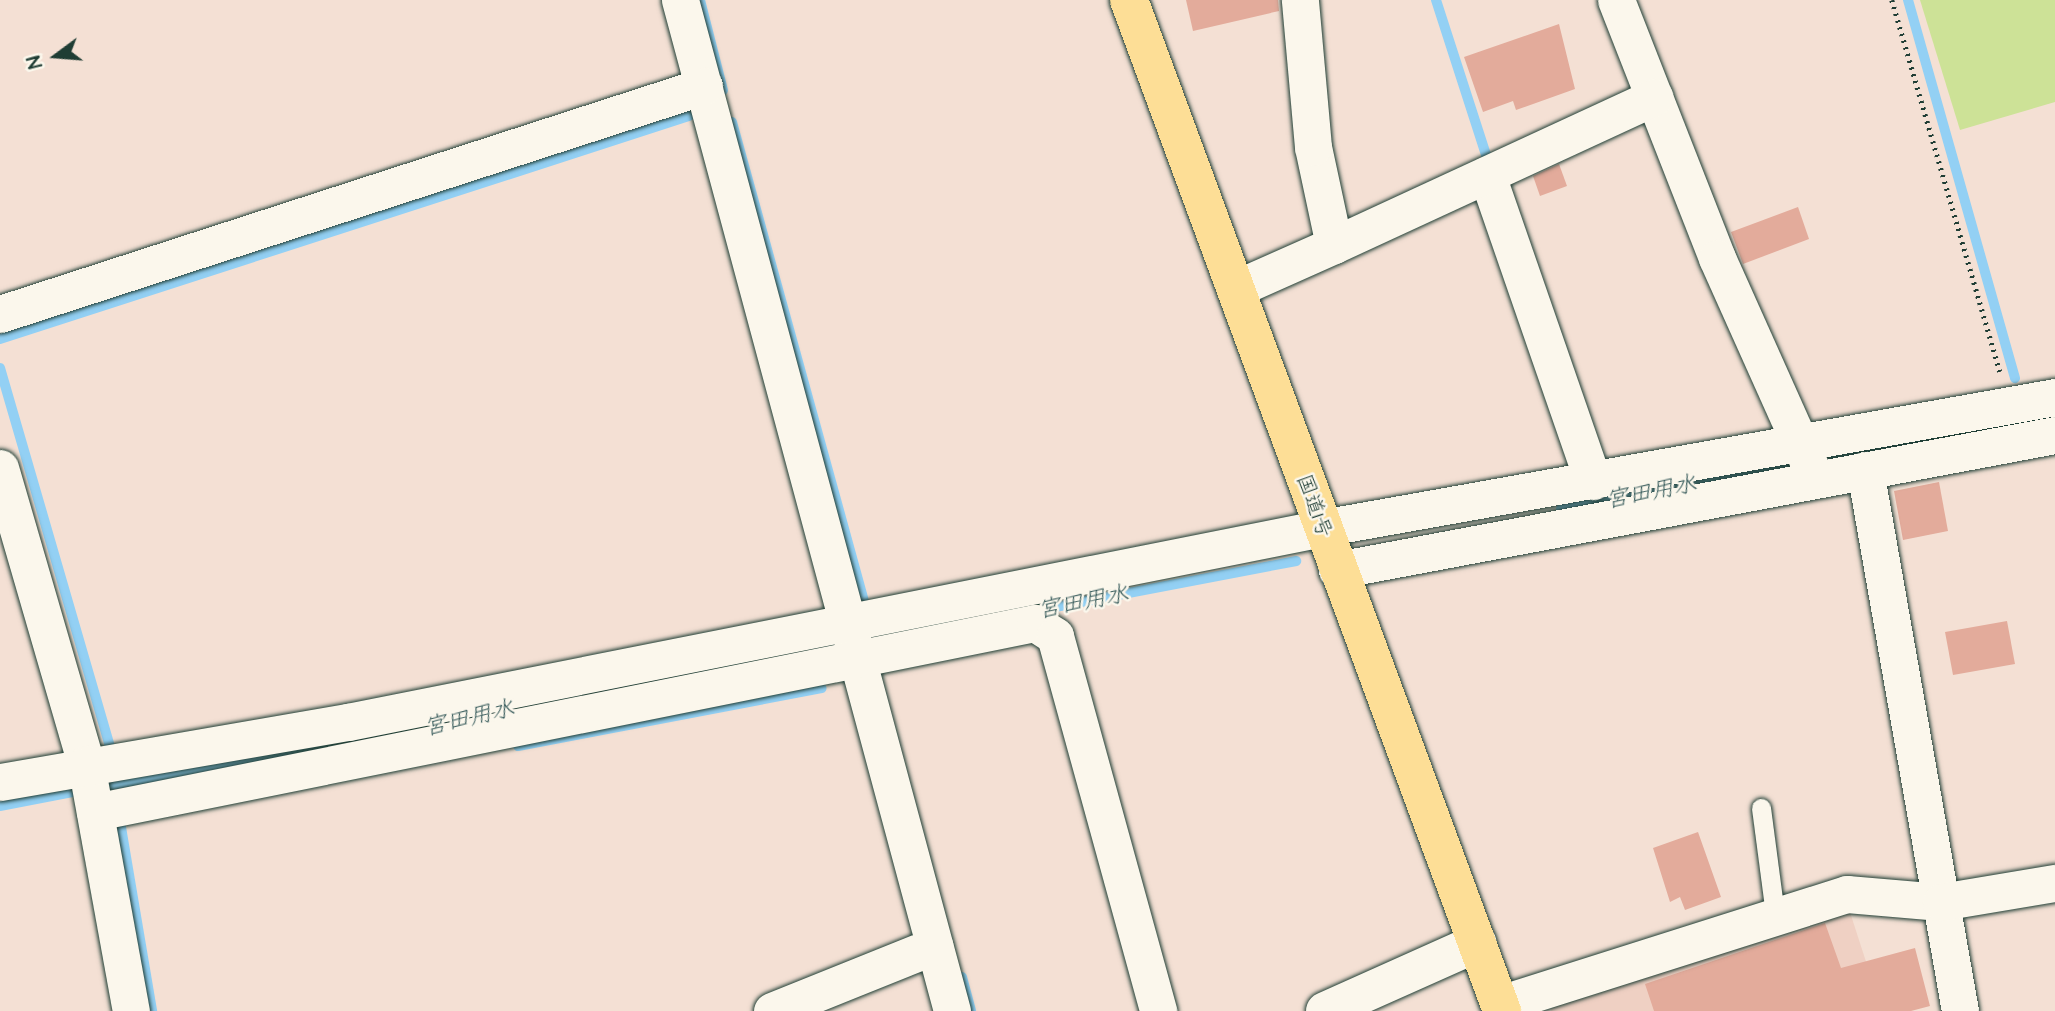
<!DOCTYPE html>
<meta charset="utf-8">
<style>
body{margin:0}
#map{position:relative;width:2055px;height:1011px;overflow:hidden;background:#f4e0d4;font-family:"Architects Daughter","Klee One",sans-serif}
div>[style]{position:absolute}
.built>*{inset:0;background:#efd0c3}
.green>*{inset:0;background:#cde297}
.stream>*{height:10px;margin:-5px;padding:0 5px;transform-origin:5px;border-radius:5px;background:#93d0f4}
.building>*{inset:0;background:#e3ab9b}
.path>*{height:4.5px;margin-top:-2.25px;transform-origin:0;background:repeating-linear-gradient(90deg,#1f3d34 0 2px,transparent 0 7px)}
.roads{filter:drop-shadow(0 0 2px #1f3d34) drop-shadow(0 0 2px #1f3d34)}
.lane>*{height:19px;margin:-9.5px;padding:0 9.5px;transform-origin:9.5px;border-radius:9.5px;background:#fbf7ec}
.street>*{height:37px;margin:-18.5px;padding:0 18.5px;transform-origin:18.5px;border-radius:18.5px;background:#fbf7ec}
.secondary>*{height:38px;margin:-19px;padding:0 19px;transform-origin:19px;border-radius:19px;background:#fbf7ec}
.highway>*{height:38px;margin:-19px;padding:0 19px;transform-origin:19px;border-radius:19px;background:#fdde96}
span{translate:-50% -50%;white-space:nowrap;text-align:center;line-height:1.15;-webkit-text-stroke:5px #fbf7ec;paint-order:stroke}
.street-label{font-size:21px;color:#1f3d34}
.water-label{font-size:23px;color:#365a5a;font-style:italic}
.north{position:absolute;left:21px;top:21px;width:70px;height:70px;-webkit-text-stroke:5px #fbf7ec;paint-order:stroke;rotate:254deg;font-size:19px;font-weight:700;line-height:28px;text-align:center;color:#1f3d34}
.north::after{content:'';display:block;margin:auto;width:24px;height:32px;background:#1f3d34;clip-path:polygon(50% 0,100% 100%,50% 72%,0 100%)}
</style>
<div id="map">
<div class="built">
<i style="clip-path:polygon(1848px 906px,1882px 1011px,1551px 1011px,1552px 1004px)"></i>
</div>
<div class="green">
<i style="clip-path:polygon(1920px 0,2055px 0,2055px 102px,1960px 130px)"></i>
</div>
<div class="stream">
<i style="left:700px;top:0;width:93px;rotate:75.7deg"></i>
<i style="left:1436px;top:0;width:163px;rotate:72.1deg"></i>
<i style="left:1908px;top:0;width:393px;rotate:74.2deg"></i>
<i style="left:732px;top:122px;width:495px;rotate:74.6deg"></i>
<i style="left:0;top:339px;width:724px;rotate:-17.93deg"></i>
<i style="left:0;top:368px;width:395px;rotate:73.8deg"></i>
<i style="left:1834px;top:457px;width:225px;rotate:-10.5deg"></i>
<i style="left:1561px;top:509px;width:235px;rotate:-10.8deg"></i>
<i style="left:1034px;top:611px;width:267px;rotate:-10.8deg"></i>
<i style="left:689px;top:673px;width:57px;rotate:-10.1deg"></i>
<i style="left:462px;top:720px;width:79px;rotate:-13.2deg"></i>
<i style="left:518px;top:746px;width:309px;rotate:-10.8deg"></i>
<i style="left:105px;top:786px;width:229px;rotate:-10.1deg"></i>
<i style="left:0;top:806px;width:79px;rotate:-10.9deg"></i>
<i style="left:121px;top:827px;width:187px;rotate:80.4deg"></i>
<i style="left:962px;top:977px;width:35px;rotate:75deg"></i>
</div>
<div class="building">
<i style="clip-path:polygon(1186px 0,1278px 0,1279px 11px,1193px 31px)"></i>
<i style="clip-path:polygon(1559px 24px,1575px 89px,1516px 110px,1513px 101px,1483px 112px,1464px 57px)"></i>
<i style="clip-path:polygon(1559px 164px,1567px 186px,1540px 196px,1533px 176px)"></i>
<i style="clip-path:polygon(1798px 207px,1809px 239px,1743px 264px,1731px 232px)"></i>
<i style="clip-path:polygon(1939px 482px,1948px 531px,1903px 540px,1894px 491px)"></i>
<i style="clip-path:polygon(2007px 621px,2015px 664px,1953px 675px,1945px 632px)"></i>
<i style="clip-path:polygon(1698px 832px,1721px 897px,1685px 910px,1680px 897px,1670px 902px,1653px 848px)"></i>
<i style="clip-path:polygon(1825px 923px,1841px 968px,1915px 948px,1930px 1006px,1911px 1011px,1654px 1011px,1645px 984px)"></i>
</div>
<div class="path">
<i style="left:1892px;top:0;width:387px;rotate:73.8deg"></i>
</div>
<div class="roads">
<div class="lane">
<i style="left:1761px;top:808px;width:108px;rotate:82.5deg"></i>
</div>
<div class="street">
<i style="left:680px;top:0;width:1047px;rotate:74.94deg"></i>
<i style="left:1616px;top:0;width:277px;rotate:68.6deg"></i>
<i style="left:1717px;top:258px;width:228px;rotate:65.9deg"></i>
<i style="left:1487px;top:175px;width:324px;rotate:70.9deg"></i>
<i style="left:1334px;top:245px;width:353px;rotate:-24.8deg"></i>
<i style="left:1235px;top:289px;width:108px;rotate:-24deg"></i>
<i style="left:1334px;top:245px;width:100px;rotate:-102.1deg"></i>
<i style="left:1313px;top:147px;width:148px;rotate:-95.1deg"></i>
<i style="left:0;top:314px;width:740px;rotate:-17.95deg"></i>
<i style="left:0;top:468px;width:308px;rotate:73.8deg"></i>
<i style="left:86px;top:764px;width:251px;rotate:79.7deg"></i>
<i style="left:1865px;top:470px;width:549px;rotate:80.04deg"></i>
<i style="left:1337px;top:570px;width:731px;rotate:-10.65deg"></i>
<i style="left:0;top:782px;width:353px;rotate:-9.8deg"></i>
<i style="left:348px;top:722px;width:993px;rotate:-11.26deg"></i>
<i style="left:1322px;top:528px;width:745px;rotate:-10.13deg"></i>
<i style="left:95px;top:812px;width:959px;rotate:-11.37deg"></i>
<i style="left:1035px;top:623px;width:24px;rotate:33deg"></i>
<i style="left:1055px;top:636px;width:389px;rotate:74.6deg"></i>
<i style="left:1500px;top:1004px;width:364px;rotate:-17.6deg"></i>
<i style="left:1847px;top:894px;width:94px;rotate:4.9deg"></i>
<i style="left:1941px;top:902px;width:116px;rotate:-9.5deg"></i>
<i style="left:772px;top:1011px;width:175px;rotate:-21.9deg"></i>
</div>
<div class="secondary">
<i style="left:1325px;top:1011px;width:167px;rotate:-24.1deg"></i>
</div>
<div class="highway">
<i style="left:1129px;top:0;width:1078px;rotate:69.75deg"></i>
</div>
</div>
<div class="street-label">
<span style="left:1314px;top:506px;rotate:70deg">国道1号</span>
</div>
<div class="water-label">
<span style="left:1651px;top:492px;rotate:-11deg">宮田用水</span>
<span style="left:1083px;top:602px;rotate:-11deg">宮田用水</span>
<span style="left:469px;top:718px;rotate:-13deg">宮田用水</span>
</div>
<div class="north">N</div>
</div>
